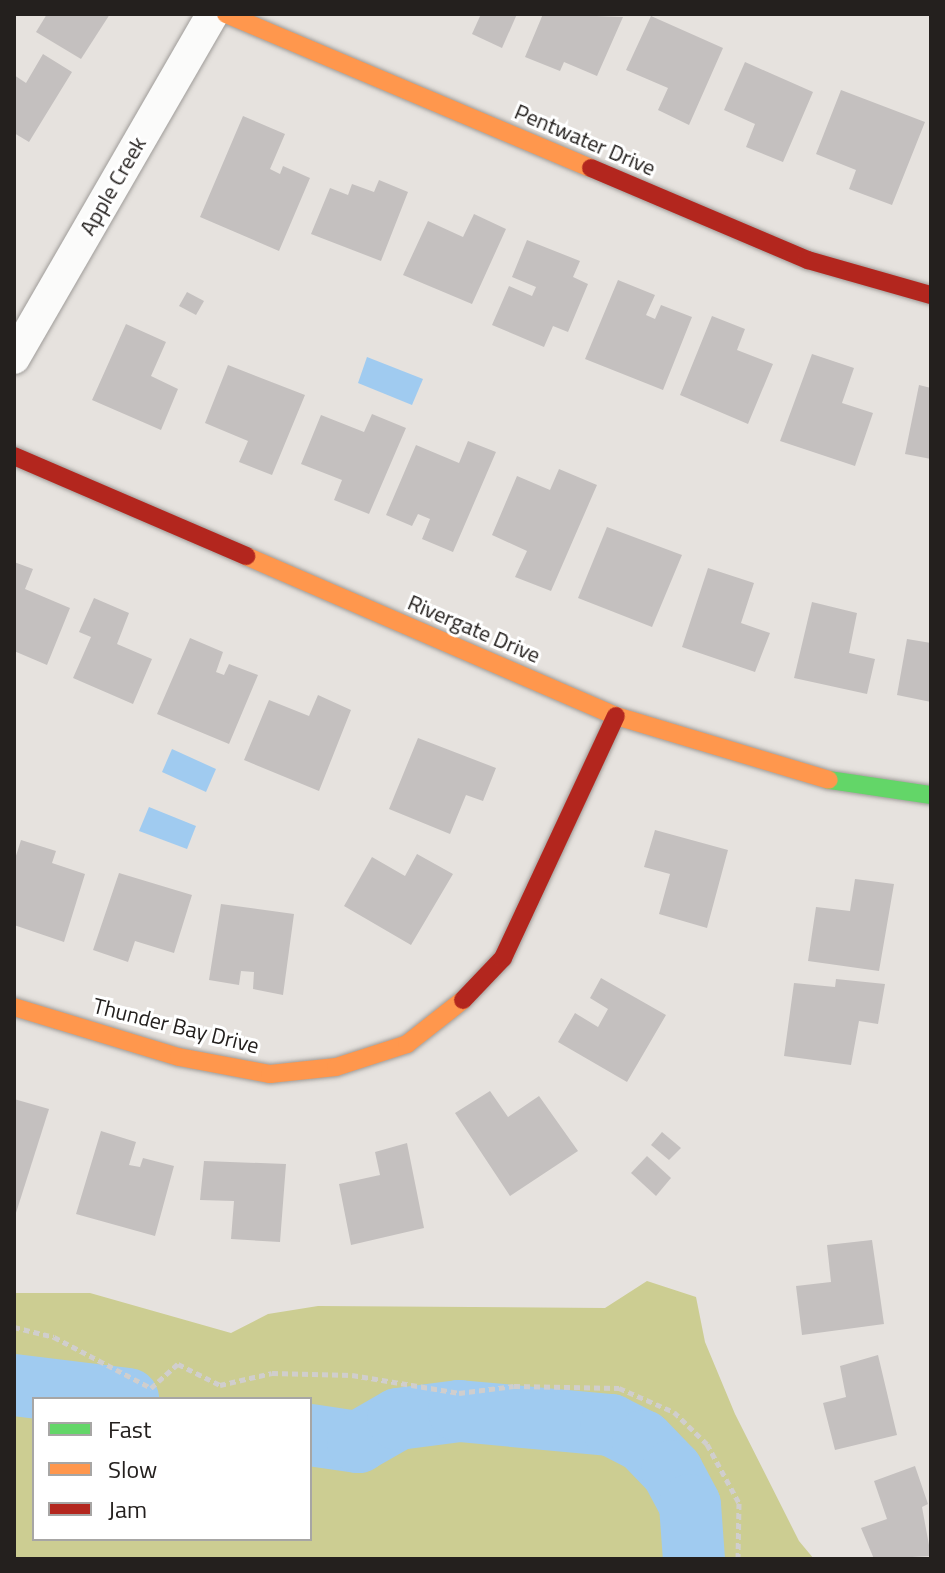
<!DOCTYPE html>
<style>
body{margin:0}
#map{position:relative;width:945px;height:1573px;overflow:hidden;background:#e6e2de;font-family:"Titillium Web",sans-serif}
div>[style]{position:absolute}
.forest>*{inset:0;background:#cccd92}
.water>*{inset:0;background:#a0cbf0}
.river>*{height:62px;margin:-31px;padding:0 31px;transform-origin:31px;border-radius:31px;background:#a0cbf0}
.building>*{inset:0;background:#c4c0bf}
.path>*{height:5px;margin-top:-2.5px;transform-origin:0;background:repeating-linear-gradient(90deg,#d0cecd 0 6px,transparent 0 10px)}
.roads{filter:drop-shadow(0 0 2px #9f9c99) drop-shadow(0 0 2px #9f9c99)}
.street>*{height:32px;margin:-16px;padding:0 16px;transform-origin:16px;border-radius:16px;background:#fbfbfa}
.fast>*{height:18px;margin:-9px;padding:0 9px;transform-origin:9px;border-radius:9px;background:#63d668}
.slow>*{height:18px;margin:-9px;padding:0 9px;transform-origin:9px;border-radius:9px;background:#ff974d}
.jam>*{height:18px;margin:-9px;padding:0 9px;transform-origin:9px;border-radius:9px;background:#b3261e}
span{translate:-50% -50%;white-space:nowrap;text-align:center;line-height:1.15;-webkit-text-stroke:6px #fff;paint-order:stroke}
.street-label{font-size:22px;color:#24201e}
.frame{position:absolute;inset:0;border:16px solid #24201e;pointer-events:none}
.legend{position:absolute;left:32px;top:1397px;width:280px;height:144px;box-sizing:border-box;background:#fff;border:2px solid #a7a6a5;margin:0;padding:10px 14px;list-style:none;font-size:24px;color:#24201e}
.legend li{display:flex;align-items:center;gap:16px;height:40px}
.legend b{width:40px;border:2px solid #a7a6a5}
</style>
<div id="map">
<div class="forest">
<i style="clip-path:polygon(evenodd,647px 1281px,696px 1297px,705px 1342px,735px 1414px,799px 1541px,814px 1559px,14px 1559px,14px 1293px,90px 1293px,231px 1333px,268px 1314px,318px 1306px,605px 1308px,647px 1281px,34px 1399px,310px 1399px,310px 1539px,34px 1539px,34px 1399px)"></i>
</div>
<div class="water">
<i style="clip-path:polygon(367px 357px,423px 379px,412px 405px,358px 383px)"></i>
<i style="clip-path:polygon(172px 749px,216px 769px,206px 792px,162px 772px)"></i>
<i style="clip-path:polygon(149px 807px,196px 826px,187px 849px,139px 831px)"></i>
</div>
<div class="river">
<i style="left:14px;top:1385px;width:115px;rotate:7deg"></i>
<i style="left:310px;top:1435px;width:49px;rotate:8.3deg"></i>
<i style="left:358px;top:1442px;width:46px;rotate:-29.9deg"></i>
<i style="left:398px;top:1419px;width:62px;rotate:-7.5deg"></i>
<i style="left:459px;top:1411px;width:153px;rotate:5.3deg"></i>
<i style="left:611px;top:1425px;width:36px;rotate:27deg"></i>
<i style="left:643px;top:1441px;width:42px;rotate:46deg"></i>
<i style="left:672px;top:1471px;width:38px;rotate:62deg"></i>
<i style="left:690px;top:1505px;width:54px;rotate:85.8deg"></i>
</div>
<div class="building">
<i style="clip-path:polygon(47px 14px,110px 14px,81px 59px,36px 32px)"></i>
<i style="clip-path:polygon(481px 14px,517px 14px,502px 48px,472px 34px)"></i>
<i style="clip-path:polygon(543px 14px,623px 17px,597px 76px,564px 62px,560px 71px,525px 57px)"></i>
<i style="clip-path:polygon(651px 16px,723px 48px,689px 125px,658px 110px,668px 88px,626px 70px)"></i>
<i style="clip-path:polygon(43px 54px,72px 72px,29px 142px,14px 133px,14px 75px,26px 83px)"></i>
<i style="clip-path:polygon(745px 62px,813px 92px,783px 162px,746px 147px,755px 124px,724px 110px)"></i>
<i style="clip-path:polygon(841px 90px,925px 122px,892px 205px,849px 189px,856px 170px,816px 154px)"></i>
<i style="clip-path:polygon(243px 116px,285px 134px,270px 169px,280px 174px,283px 166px,310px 178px,279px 251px,200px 217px)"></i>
<i style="clip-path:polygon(379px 180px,408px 192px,381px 261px,311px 234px,330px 188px,348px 195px,352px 184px,374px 192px)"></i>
<i style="clip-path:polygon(474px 214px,506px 229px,472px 304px,403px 275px,428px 221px,463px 237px)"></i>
<i style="clip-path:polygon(527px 240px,580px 261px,573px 277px,588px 284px,568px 332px,553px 326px,544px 347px,492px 325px,509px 286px,532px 296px,536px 287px,512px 277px)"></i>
<i style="clip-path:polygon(618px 280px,655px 295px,646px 315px,655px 319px,661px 305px,692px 317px,663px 390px,585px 359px)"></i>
<i style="clip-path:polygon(187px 292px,204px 301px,196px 315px,179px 306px)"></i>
<i style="clip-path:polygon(712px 316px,745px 329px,737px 350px,773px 364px,748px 424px,680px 395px)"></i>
<i style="clip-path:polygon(126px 324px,166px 342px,151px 376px,178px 389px,161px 430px,92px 400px)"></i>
<i style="clip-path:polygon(812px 354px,854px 368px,842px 403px,873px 413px,855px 466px,780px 441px)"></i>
<i style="clip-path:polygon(228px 365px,305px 395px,272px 475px,239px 462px,248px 441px,205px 423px)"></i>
<i style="clip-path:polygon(919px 385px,931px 388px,931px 459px,905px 454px)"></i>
<i style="clip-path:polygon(372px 414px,406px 428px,369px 514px,334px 500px,342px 480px,301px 464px,321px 415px,364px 432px)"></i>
<i style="clip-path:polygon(468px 441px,496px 452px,453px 552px,422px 539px,430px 519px,418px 514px,412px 526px,386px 515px,416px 445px,459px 463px)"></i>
<i style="clip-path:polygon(559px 469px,597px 485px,551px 591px,515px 577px,527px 551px,492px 535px,517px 476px,550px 490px)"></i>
<i style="clip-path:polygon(607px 527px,682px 555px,652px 627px,578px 598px)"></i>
<i style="clip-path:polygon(14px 562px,33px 569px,25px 589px,70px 608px,47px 665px,14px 651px)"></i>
<i style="clip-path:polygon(708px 568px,754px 583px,741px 623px,770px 633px,755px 672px,682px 647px)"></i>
<i style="clip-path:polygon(94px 598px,129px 613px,117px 644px,152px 659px,133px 704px,73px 678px,91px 637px,79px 632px)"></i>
<i style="clip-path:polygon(812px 602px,857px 613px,849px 653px,875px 659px,867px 694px,794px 678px)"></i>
<i style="clip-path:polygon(190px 638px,223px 652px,216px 672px,224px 675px,229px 664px,258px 675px,229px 744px,157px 714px)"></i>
<i style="clip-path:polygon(907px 639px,931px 643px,931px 702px,897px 695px)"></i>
<i style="clip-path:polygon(318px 695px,351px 710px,319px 791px,244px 760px,269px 700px,309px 716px)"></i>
<i style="clip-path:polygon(418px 738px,496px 768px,483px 801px,466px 795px,450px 834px,389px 809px)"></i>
<i style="clip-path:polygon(655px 830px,728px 850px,707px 928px,659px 914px,670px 874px,644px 867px)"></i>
<i style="clip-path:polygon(21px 840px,56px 851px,52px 863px,85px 874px,64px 942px,14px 925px,14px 862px)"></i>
<i style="clip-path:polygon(417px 854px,453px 874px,411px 945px,344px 906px,372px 857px,405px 876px)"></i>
<i style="clip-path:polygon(119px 873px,192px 895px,174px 953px,135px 941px,128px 962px,93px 950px)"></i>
<i style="clip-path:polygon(855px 879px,894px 884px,879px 971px,808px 961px,816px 907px,850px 911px)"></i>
<i style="clip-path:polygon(221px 904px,294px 914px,283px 995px,253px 989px,254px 972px,241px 971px,239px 985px,209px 980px)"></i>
<i style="clip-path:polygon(601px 978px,666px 1015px,627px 1082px,558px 1042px,575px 1013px,598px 1027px,608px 1009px,590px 998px)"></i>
<i style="clip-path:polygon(836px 979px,885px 984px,878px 1024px,859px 1021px,851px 1065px,784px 1056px,794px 983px,835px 987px)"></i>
<i style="clip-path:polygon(490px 1091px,508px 1117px,539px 1096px,578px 1151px,510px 1196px,455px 1113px)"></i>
<i style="clip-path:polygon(14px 1099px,49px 1109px,15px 1216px,14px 1216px)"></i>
<i style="clip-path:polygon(101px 1131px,136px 1142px,129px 1165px,140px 1167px,143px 1158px,174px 1166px,155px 1236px,76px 1214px)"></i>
<i style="clip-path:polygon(662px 1132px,681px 1148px,669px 1160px,651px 1145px)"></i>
<i style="clip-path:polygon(407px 1143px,424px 1228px,351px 1245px,339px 1184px,380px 1175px,375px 1152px)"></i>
<i style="clip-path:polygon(647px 1156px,671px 1178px,656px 1196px,631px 1173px)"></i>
<i style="clip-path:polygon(204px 1161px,286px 1164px,280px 1242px,231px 1239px,234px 1201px,200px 1200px)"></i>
<i style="clip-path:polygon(872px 1240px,884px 1324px,802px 1335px,796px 1286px,831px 1282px,827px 1245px)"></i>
<i style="clip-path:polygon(878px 1355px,897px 1435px,835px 1450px,823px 1403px,846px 1397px,840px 1366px)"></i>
<i style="clip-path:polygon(915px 1466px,928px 1504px,922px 1507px,931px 1556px,874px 1559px,861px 1528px,887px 1519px,874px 1481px)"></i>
</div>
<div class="path">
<i style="left:14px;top:1327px;width:41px;rotate:14deg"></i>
<i style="left:54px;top:1337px;width:110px;rotate:27.7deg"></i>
<i style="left:151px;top:1388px;width:36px;rotate:-42deg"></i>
<i style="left:178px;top:1364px;width:47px;rotate:26.6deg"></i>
<i style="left:220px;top:1385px;width:53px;rotate:-13deg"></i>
<i style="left:272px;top:1373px;width:80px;rotate:1.4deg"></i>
<i style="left:352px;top:1375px;width:109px;rotate:9.5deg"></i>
<i style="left:459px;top:1393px;width:55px;rotate:-7.3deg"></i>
<i style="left:514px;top:1386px;width:105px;rotate:1.1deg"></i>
<i style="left:619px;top:1388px;width:60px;rotate:23.6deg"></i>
<i style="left:674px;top:1412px;width:46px;rotate:44.1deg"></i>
<i style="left:707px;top:1444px;width:67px;rotate:61.5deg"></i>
<i style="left:739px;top:1503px;width:56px;rotate:91deg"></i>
</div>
<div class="roads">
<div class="street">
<i style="left:14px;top:358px;width:397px;rotate:-60deg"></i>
</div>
<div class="fast">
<i style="left:829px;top:780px;width:103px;rotate:8.4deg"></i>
</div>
<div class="slow">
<i style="left:226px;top:14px;width:396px;rotate:22.9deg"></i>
<i style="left:246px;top:556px;width:403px;rotate:23.4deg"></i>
<i style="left:616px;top:716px;width:222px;rotate:16.7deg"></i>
<i style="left:14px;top:1007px;width:172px;rotate:16.9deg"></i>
<i style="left:179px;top:1057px;width:93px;rotate:10.6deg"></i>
<i style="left:270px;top:1074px;width:66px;rotate:-6.1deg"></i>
<i style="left:336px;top:1067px;width:75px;rotate:-17.9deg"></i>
<i style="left:407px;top:1044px;width:71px;rotate:-38.2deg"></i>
</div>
<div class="jam">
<i style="left:591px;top:168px;width:236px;rotate:23deg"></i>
<i style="left:808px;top:260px;width:128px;rotate:15.9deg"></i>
<i style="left:14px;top:456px;width:253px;rotate:23.3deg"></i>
<i style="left:463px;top:1000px;width:58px;rotate:-46.4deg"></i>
<i style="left:503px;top:958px;width:267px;rotate:-65deg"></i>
</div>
</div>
<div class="street-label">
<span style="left:585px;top:140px;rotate:23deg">Pentwater Drive</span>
<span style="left:113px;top:186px;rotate:-60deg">Apple Creek</span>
<span style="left:474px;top:629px;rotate:23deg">Rivergate Drive</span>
<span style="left:176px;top:1026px;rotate:14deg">Thunder Bay Drive</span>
</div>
<div class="frame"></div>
<ul class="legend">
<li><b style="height:10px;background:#63d668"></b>Fast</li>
<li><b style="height:10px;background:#ff974d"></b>Slow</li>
<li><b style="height:10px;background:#b3261e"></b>Jam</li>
</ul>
</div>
